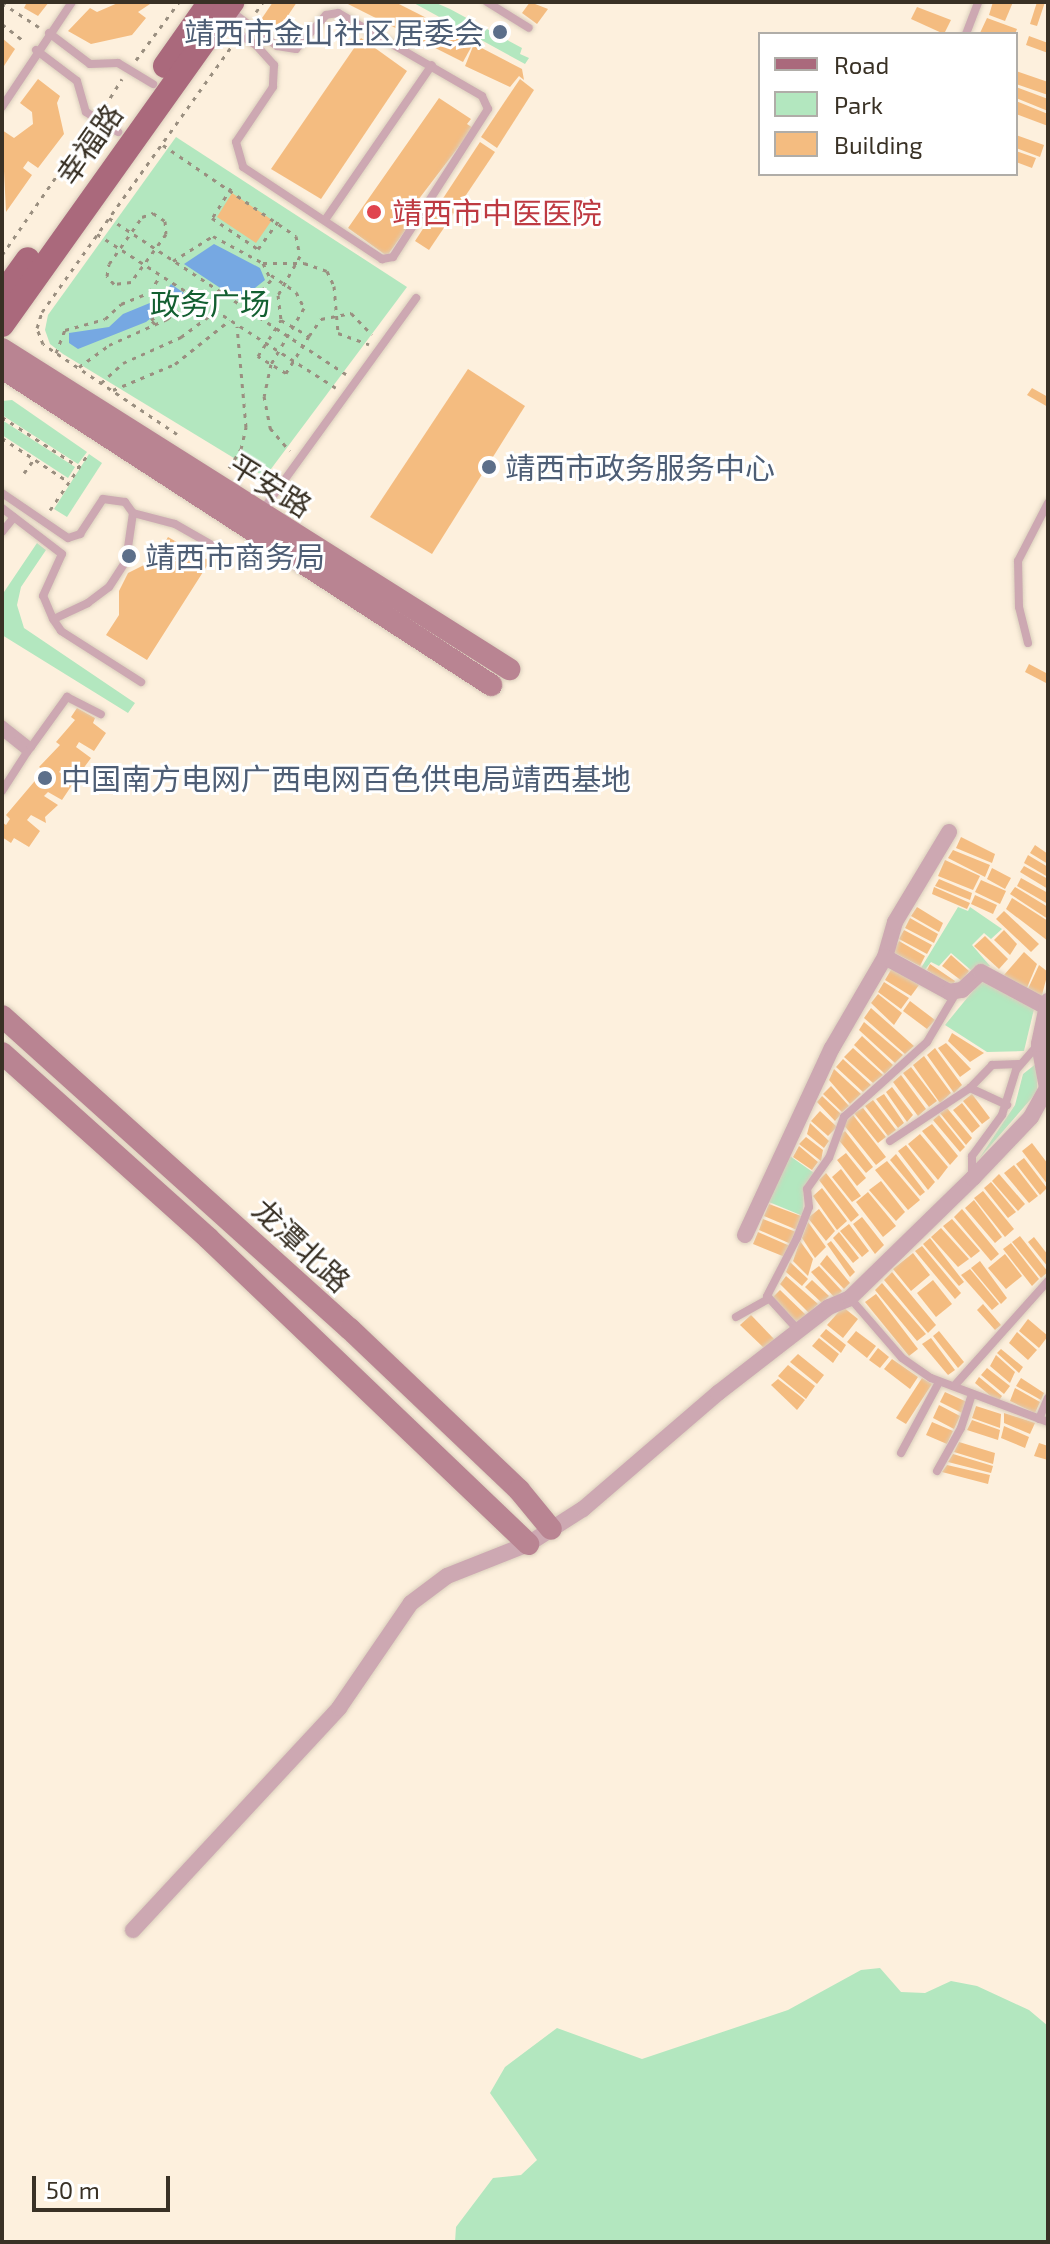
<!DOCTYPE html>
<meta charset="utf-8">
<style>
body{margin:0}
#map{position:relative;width:1050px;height:2244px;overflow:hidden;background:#fdf0dd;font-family:"Exo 2","Noto Sans SC",sans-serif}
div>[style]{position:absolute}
.green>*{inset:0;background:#b3e7bf}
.water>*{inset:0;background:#76a8e2}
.building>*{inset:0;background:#f4bc80}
.path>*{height:3px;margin-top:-1.5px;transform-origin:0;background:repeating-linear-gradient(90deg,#9a8f80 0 4px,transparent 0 10px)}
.roads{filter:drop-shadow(0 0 2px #dacebc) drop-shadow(0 0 2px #dacebc)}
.lane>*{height:8px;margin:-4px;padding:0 4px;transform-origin:4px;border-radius:4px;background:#cda8b2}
.street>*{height:16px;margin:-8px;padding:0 8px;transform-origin:8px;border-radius:8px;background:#cda8b2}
.secondary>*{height:22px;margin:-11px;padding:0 11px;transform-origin:11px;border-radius:11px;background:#b98492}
.primary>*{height:24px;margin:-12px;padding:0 12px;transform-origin:12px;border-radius:12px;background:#aa697c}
.dots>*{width:22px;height:22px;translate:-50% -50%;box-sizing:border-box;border:4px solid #fff;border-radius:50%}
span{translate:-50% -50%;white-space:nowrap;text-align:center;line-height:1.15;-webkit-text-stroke:6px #fff;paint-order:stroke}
.service-label{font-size:30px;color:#4e5e75}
.right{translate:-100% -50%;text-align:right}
.left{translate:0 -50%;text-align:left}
.street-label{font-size:30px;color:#393125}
.health-label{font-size:30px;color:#be3a42}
.park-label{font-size:30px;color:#135f31}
.frame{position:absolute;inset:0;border:4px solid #393125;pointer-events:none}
.legend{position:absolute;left:758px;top:32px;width:260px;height:144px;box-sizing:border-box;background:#fff;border:2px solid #b0ada8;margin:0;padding:10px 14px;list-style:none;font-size:24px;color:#393125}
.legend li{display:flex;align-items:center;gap:16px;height:40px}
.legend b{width:40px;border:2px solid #b0ada8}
.scale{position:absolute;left:32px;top:2176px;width:138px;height:36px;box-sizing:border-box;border:4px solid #393125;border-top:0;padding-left:10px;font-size:24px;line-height:28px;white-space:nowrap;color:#393125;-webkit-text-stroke:6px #fff;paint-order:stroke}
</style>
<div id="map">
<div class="green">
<i style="clip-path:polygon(412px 2px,434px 2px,450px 9px,522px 48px,520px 54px,529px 58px,525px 64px)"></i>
<i style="clip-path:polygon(176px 137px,407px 287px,265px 477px,63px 354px,50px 344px,45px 330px,48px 315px)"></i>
<i style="clip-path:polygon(12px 400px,87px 452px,78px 464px,2px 415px,2px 401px)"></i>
<i style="clip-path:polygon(2px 420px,75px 467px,68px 478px,2px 435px)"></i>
<i style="clip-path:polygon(89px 454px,102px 463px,67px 517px,54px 509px)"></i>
<i style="clip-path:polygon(37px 543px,46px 550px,21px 587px,17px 605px,24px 628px,135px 703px,128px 713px,2px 635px,2px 595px)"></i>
<i style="clip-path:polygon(958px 907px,968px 911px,970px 907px,1002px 929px,991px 939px,984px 933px,972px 945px,990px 966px,972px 971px,951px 953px,939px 966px,931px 962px,924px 971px,921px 968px)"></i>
<i style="clip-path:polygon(981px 981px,1034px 1009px,1024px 1051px,987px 1052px,945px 1025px)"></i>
<i style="clip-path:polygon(1037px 1063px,1037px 1092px,978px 1160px,1015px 1105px,1023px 1074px)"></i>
<i style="clip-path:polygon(790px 1156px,814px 1173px,804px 1190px,803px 1216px,764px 1200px)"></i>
<i style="clip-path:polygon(880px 1968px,901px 1992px,925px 1993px,951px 1981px,977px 1986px,1029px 2010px,1048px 2026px,1048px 2242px,455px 2242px,456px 2227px,493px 2178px,521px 2175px,537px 2160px,490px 2093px,505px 2067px,557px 2028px,642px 2059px,788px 2010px,861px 1970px)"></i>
</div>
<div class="water">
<i style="clip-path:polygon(214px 244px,260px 268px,265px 280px,251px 291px,252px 309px,184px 264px)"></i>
<i style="clip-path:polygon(171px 284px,184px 293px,146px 322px,78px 349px,69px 343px,69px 333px,109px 327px,123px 314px,162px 298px)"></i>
</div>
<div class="building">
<i style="clip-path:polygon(27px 2px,49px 2px,38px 16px,24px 8px)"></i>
<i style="clip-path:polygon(120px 2px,153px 2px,138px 12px,146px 18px,132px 35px,91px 44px,68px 31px,90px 8px,97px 12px)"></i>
<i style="clip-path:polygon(273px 2px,297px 2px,277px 32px,260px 21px)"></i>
<i style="clip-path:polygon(344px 2px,395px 2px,474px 42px,463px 62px)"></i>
<i style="clip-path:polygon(530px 2px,548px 9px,537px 24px,522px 13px)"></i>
<i style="clip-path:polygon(993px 2px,1013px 2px,1005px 21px,989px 15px)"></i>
<i style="clip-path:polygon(1037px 2px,1045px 2px,1037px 26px,1030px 24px)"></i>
<i style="clip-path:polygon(917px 7px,951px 20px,944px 34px,911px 19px)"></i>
<i style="clip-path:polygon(987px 18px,1017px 29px,1015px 34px,980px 33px)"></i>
<i style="clip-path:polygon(1029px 36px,1048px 43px,1048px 53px,1026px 45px)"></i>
<i style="clip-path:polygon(2px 38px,15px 49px,2px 69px)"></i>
<i style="clip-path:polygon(361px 38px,407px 71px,321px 199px,271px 169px)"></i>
<i style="clip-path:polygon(474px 44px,522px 69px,524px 80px,519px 76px,510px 87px,465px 66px)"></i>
<i style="clip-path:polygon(1016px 71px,1048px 82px,1048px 95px,1016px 84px)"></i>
<i style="clip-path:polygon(38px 79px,60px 96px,57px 103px,64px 134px,38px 168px,28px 161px,23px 168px,32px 175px,6px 212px,2px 130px,14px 138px,33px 124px,32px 112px,20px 103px)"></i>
<i style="clip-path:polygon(520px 79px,534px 90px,497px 148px,481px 137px)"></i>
<i style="clip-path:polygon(1016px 87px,1048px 99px,1048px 111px,1016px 98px)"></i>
<i style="clip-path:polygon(439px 98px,471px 119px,467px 124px,473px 128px,415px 204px,421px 208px,387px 256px,348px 228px)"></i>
<i style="clip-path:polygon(1016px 101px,1048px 114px,1048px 126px,1016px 114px)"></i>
<i style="clip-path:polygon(1016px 135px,1044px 145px,1040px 157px,1016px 148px)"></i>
<i style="clip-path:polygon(480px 142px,495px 152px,429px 250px,415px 241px)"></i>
<i style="clip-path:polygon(1016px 151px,1036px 158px,1032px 168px,1016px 162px)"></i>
<i style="clip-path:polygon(232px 193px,272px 220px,256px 243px,217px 217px)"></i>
<i style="clip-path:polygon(468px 369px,525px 406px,432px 554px,370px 517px)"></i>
<i style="clip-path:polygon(1032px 388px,1048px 397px,1048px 407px,1027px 395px)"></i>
<i style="clip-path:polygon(168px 537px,210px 561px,147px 660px,106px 635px,119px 615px,119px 591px,128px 573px,154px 560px)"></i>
<i style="clip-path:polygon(1029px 664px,1048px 674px,1048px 684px,1025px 672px)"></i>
<i style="clip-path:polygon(77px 708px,95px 718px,93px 723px,106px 733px,94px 751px,79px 742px,76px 747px,91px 758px,77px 777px,63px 767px,59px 772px,74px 782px,62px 800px,48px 792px,44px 796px,58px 805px,45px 817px,46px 823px,31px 815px,27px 820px,40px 831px,29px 847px,14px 838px,11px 843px,2px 837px,2px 822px,6px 825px,10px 819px,6px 815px,39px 776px,43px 770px,39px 767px,60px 745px,56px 742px,75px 720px,71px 717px)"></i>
<i style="clip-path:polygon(961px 837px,995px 854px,992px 863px,956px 848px)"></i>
<i style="clip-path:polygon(1035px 845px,1048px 854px,1048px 864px,1030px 853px)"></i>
<i style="clip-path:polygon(953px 850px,990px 865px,985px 877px,948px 858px)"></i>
<i style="clip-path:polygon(1028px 855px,1048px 867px,1048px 877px,1024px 863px)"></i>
<i style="clip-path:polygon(945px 860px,980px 876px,973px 890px,938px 876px)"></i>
<i style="clip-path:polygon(1024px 866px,1048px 879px,1048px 889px,1020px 872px)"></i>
<i style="clip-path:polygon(992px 868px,1011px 878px,1005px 889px,987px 879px)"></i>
<i style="clip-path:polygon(1021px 878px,1048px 893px,1048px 904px,1017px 886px)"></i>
<i style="clip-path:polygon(939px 879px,972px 893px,970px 900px,935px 886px)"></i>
<i style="clip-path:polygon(981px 880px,1006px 891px,1000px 904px,975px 892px)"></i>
<i style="clip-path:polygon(934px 887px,970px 903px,967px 909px,932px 894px)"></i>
<i style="clip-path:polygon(1015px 887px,1048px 907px,1048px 919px,1010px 894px)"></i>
<i style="clip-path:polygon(975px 895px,997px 905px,993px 914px,971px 904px)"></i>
<i style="clip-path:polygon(1012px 898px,1048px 921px,1048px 941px,1006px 909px)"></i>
<i style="clip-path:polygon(917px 907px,943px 923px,939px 932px,911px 916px)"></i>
<i style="clip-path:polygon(1004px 911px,1039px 944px,1031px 952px,996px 919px)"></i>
<i style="clip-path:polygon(910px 918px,938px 934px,934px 943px,905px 928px)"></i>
<i style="clip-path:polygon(904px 930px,932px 945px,927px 954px,899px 939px)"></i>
<i style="clip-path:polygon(1004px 930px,1017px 944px,1010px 955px,994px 940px)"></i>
<i style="clip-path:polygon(985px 936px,1008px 959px,999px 969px,974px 946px)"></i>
<i style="clip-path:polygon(899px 941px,925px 956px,920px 966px,893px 952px)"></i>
<i style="clip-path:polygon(1024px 952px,1037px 964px,1026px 990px,1004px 975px)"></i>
<i style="clip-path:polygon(951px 955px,969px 971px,962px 981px,942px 966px)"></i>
<i style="clip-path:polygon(930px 964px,955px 981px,952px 987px,927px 970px)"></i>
<i style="clip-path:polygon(1039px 965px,1048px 972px,1041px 999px,1027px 991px)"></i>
<i style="clip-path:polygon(892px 968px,919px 985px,911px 996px,885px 980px)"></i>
<i style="clip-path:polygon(884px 982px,909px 998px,901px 1009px,878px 992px)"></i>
<i style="clip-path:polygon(878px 994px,902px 1013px,894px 1025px,871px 1003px)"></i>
<i style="clip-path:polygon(910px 1001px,935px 1020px,927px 1029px,903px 1011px)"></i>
<i style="clip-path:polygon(871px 1008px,914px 1046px,905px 1054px,864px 1018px)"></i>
<i style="clip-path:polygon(864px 1022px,903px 1055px,895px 1063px,859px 1030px)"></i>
<i style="clip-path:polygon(952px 1033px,984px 1053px,970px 1062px,948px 1041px)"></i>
<i style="clip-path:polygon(862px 1036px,893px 1065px,885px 1074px,854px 1045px)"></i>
<i style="clip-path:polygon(946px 1043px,971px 1069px,960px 1077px,938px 1048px)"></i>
<i style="clip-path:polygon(853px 1048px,883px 1075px,873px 1083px,844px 1057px)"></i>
<i style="clip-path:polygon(935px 1048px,962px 1085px,954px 1093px,927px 1055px)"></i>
<i style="clip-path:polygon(924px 1056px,951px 1093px,940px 1103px,913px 1065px)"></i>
<i style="clip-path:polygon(843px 1059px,871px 1085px,863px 1092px,836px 1067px)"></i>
<i style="clip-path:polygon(911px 1067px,937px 1101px,929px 1107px,903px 1073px)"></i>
<i style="clip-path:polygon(834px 1069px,861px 1094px,850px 1104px,829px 1080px)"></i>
<i style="clip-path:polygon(901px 1075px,926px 1109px,918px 1116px,893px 1082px)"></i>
<i style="clip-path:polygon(831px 1086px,849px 1106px,842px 1112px,823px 1094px)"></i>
<i style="clip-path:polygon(892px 1087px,913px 1115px,907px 1122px,886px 1092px)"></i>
<i style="clip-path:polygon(884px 1094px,904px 1123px,898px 1128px,876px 1099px)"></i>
<i style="clip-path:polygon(972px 1094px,990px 1118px,982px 1124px,963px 1101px)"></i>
<i style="clip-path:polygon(822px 1096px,841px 1114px,835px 1121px,817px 1102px)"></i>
<i style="clip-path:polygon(873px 1100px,896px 1130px,888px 1136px,865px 1106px)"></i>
<i style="clip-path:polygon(962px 1103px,980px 1126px,972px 1133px,953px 1110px)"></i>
<i style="clip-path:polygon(863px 1108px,886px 1137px,878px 1143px,854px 1113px)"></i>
<i style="clip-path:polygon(947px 1108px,972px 1138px,966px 1145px,940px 1113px)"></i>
<i style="clip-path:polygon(820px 1111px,837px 1127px,828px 1136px,811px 1121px)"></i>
<i style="clip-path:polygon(853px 1115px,886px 1157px,876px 1165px,843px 1124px)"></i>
<i style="clip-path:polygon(939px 1115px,965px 1147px,960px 1152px,933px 1120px)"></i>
<i style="clip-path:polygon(810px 1123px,829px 1141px,824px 1148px,807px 1134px)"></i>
<i style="clip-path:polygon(932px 1124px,958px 1156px,950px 1165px,922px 1131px)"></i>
<i style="clip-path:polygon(845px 1131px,873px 1167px,866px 1173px,837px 1138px)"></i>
<i style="clip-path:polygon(920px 1134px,948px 1167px,938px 1180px,908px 1144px)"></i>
<i style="clip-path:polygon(806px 1137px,823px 1150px,821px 1161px,799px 1144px)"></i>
<i style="clip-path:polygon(1032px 1143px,1048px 1164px,1048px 1185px,1022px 1151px)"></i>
<i style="clip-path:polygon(906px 1145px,935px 1182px,928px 1190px,898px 1151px)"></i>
<i style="clip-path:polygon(799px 1146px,818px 1162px,812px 1170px,793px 1157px)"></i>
<i style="clip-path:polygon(846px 1153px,866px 1178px,857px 1186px,837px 1160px)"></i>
<i style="clip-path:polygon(896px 1154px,925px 1192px,920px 1196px,890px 1160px)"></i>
<i style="clip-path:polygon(1024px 1158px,1047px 1188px,1040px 1195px,1016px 1164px)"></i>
<i style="clip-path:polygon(887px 1161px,920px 1200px,908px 1210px,875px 1170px)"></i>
<i style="clip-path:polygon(1014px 1165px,1038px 1196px,1029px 1203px,1004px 1173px)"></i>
<i style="clip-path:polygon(841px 1169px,861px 1196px,852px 1202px,832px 1177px)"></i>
<i style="clip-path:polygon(826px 1173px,859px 1215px,851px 1222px,819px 1180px)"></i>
<i style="clip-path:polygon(999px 1174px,1025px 1204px,1018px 1211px,992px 1181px)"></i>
<i style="clip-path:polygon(881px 1181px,905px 1212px,896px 1221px,869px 1190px)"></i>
<i style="clip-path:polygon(991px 1182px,1016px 1212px,1008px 1218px,984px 1188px)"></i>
<i style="clip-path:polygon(822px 1188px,847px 1221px,837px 1230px,813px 1196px)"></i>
<i style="clip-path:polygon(983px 1191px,1014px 1229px,1005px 1237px,974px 1198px)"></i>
<i style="clip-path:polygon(868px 1192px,896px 1226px,883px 1237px,856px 1202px)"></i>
<i style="clip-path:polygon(974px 1200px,1002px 1237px,995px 1243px,965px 1208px)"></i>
<i style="clip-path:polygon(769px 1204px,801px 1216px,797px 1230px,764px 1216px)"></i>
<i style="clip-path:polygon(819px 1209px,835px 1231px,826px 1241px,808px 1218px)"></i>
<i style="clip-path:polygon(962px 1209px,999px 1254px,991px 1261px,954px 1217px)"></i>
<i style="clip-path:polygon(862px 1217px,884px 1245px,875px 1254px,853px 1224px)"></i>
<i style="clip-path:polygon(763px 1219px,796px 1232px,791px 1244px,759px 1230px)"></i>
<i style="clip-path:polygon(952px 1219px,980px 1251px,971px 1258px,943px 1226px)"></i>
<i style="clip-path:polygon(808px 1222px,826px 1247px,815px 1258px,802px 1238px)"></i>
<i style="clip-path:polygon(849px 1224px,869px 1251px,862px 1257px,840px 1231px)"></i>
<i style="clip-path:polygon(941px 1228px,969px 1259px,958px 1267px,931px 1237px)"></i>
<i style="clip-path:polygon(758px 1232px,790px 1246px,785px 1257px,753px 1244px)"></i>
<i style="clip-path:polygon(839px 1232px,859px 1258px,853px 1263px,833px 1238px)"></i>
<i style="clip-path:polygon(1020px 1236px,1048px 1272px,1041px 1278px,1012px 1242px)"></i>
<i style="clip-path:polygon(1034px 1237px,1048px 1255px,1048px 1267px,1028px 1242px)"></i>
<i style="clip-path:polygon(930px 1238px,964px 1282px,959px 1286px,923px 1244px)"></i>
<i style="clip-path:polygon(800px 1241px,813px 1259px,808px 1276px,793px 1261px)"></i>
<i style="clip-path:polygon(831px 1241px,855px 1272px,850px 1277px,827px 1244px)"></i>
<i style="clip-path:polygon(1011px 1243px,1039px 1279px,1032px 1286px,1003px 1249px)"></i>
<i style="clip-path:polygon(922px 1246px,961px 1293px,955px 1299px,915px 1251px)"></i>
<i style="clip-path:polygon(913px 1253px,930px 1275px,911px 1291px,893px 1269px)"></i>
<i style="clip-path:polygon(1005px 1254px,1022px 1276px,1006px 1289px,988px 1268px)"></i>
<i style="clip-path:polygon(827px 1255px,850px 1283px,844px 1289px,820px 1264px)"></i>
<i style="clip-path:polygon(980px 1261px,1007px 1298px,1001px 1304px,971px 1268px)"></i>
<i style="clip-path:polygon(790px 1262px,808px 1279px,802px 1286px,786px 1272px)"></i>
<i style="clip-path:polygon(819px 1266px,842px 1291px,835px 1298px,811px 1272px)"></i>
<i style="clip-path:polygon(970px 1269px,999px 1304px,992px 1310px,961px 1275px)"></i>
<i style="clip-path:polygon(892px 1272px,936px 1325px,928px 1333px,884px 1280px)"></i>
<i style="clip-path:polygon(786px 1276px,818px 1304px,809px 1313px,780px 1284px)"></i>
<i style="clip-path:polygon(812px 1280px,829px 1296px,822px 1303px,805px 1287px)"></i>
<i style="clip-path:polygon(933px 1280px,952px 1304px,936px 1317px,917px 1293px)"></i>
<i style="clip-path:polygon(882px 1283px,926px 1334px,917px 1341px,875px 1290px)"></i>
<i style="clip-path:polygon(780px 1290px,807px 1316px,797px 1323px,773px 1297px)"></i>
<i style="clip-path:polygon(876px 1294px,918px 1349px,909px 1356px,865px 1302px)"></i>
<i style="clip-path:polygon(983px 1304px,1001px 1325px,995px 1330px,977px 1310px)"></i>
<i style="clip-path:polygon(843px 1307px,858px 1319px,843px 1338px,827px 1325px)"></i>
<i style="clip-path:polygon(751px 1315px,775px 1340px,764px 1348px,740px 1325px)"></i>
<i style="clip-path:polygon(1028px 1319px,1048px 1336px,1039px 1348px,1019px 1331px)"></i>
<i style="clip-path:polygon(826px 1329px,846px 1345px,841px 1353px,820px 1336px)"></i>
<i style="clip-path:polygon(856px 1331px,876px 1346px,867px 1358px,847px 1342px)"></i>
<i style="clip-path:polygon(939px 1331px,964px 1362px,958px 1368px,933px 1336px)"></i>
<i style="clip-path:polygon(1017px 1332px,1037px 1350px,1028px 1360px,1009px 1343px)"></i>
<i style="clip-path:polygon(819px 1338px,839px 1354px,833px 1363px,812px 1346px)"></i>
<i style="clip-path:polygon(931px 1338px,955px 1370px,948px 1375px,922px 1344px)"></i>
<i style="clip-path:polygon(878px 1348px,889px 1357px,880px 1368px,869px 1360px)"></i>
<i style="clip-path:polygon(1001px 1349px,1023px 1367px,1019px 1373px,997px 1353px)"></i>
<i style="clip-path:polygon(798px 1354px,824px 1375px,817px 1384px,790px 1362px)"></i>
<i style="clip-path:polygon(996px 1355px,1015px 1372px,1010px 1383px,990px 1366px)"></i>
<i style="clip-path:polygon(892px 1359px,918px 1377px,910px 1389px,884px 1369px)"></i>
<i style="clip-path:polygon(788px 1365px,815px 1386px,806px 1399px,778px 1376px)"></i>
<i style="clip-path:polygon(987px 1368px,1010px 1386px,1004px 1394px,981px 1375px)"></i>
<i style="clip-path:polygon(979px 1377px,1002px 1396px,998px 1402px,975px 1383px)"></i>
<i style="clip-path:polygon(922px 1378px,932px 1384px,906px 1424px,896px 1418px)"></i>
<i style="clip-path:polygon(1021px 1378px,1044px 1393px,1041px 1400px,1016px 1386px)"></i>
<i style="clip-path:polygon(778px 1379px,805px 1400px,797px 1410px,771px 1385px)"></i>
<i style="clip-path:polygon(1015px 1388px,1040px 1402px,1035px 1413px,1010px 1401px)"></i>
<i style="clip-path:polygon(945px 1392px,967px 1402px,962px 1413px,940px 1402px)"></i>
<i style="clip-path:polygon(939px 1405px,960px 1416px,954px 1429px,933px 1418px)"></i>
<i style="clip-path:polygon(976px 1406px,1001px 1414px,1000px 1428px,972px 1418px)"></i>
<i style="clip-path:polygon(1004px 1413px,1035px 1423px,1030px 1434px,1004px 1423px)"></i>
<i style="clip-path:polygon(972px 1420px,1000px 1430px,998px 1440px,967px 1430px)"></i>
<i style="clip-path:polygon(932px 1422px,953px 1431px,947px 1444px,926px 1435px)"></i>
<i style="clip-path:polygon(1004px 1426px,1029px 1437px,1025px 1448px,1001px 1438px)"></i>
<i style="clip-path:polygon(959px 1442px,995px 1453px,993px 1464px,954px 1452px)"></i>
<i style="clip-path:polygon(1039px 1443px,1048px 1446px,1048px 1460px,1034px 1456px)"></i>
<i style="clip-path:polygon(953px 1454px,993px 1466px,991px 1473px,948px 1462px)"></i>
<i style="clip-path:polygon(947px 1465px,990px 1475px,988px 1484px,942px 1472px)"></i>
</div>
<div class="path">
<i style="left:2px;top:3px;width:44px;rotate:33deg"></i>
<i style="left:256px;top:12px;width:12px;rotate:-55deg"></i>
<i style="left:2px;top:24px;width:28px;rotate:38deg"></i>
<i style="left:136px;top:60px;width:72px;rotate:-53.4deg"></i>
<i style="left:105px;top:106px;width:32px;rotate:-58deg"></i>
<i style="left:163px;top:145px;width:161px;rotate:34.4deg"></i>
<i style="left:296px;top:236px;width:20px;rotate:79deg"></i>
<i style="left:300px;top:256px;width:45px;rotate:119.4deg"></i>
<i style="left:278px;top:295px;width:25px;rotate:83deg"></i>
<i style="left:231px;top:188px;width:36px;rotate:122deg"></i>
<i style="left:212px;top:218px;width:55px;rotate:34deg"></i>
<i style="left:258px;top:249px;width:36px;rotate:-54deg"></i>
<i style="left:153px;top:213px;width:14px;rotate:34deg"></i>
<i style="left:165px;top:221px;width:13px;rotate:86deg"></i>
<i style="left:166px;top:234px;width:59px;rotate:126.1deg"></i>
<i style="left:131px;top:282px;width:17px;rotate:173deg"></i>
<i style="left:114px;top:284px;width:11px;rotate:-131deg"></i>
<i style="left:107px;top:276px;width:12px;rotate:-81deg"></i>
<i style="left:109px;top:264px;width:57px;rotate:-54.9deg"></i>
<i style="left:142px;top:217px;width:12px;rotate:-20deg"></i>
<i style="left:109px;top:218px;width:284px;rotate:33.4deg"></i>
<i style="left:97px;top:234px;width:284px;rotate:32.8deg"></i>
<i style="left:2px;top:255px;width:153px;rotate:-55.4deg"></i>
<i style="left:173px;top:261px;width:47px;rotate:-32deg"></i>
<i style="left:213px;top:236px;width:57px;rotate:28.4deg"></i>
<i style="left:263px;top:263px;width:19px;rotate:65deg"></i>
<i style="left:271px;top:280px;width:23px;rotate:131deg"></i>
<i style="left:256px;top:297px;width:23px;rotate:72deg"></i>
<i style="left:263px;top:263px;width:41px"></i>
<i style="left:304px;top:263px;width:24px;rotate:19deg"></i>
<i style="left:327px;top:271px;width:17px;rotate:65deg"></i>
<i style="left:334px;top:286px;width:47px;rotate:85.1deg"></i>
<i style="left:338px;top:333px;width:33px;rotate:20deg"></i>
<i style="left:271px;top:275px;width:30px;rotate:34deg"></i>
<i style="left:296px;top:292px;width:18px;rotate:63deg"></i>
<i style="left:304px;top:308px;width:65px;rotate:120.5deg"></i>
<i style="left:271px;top:364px;width:33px;rotate:102deg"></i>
<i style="left:264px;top:396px;width:33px;rotate:79deg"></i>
<i style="left:270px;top:428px;width:30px;rotate:49deg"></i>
<i style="left:281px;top:320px;width:32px;rotate:30deg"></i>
<i style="left:309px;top:336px;width:44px;rotate:121.9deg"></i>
<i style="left:286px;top:373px;width:33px;rotate:-149deg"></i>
<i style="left:258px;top:356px;width:43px;rotate:-57.4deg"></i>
<i style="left:155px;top:324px;width:6px;rotate:-135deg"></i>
<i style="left:151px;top:320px;width:39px;rotate:-35deg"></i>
<i style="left:183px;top:298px;width:8px;rotate:40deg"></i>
<i style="left:309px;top:336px;width:21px;rotate:-55deg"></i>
<i style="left:321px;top:319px;width:31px;rotate:-11deg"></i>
<i style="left:351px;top:313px;width:30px;rotate:46deg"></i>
<i style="left:56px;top:353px;width:25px;rotate:-69deg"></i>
<i style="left:65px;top:330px;width:41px;rotate:-15.4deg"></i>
<i style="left:105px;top:319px;width:22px;rotate:-43deg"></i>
<i style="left:121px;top:304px;width:31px;rotate:-22deg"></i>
<i style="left:150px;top:292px;width:19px;rotate:-58deg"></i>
<i style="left:79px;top:367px;width:37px;rotate:-36deg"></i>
<i style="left:109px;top:345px;width:64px;rotate:-24.1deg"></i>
<i style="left:167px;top:319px;width:36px;rotate:-38deg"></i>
<i style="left:101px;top:383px;width:30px;rotate:-42deg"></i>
<i style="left:123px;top:363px;width:64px;rotate:-24.1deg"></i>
<i style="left:181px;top:337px;width:44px;rotate:-36.6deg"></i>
<i style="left:113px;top:390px;width:67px;rotate:-22.8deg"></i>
<i style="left:175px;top:364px;width:70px;rotate:-38.7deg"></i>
<i style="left:2px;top:417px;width:92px;rotate:33deg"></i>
<i style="left:177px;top:434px;width:161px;rotate:-146.1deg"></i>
<i style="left:43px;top:344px;width:17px;rotate:-111deg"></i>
<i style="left:37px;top:328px;width:17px;rotate:-73deg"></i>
<i style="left:42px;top:312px;width:329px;rotate:-54.5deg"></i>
<i style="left:2px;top:438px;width:80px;rotate:33.3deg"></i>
<i style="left:229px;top:468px;width:22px;rotate:-58deg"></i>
<i style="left:241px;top:449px;width:23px;rotate:-77deg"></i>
<i style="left:246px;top:427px;width:101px;rotate:-95.1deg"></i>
<i style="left:24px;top:473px;width:17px;rotate:-54deg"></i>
<i style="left:50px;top:510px;width:68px;rotate:-55.8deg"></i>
</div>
<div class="roads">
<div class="lane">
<i style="left:487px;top:2px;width:49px;rotate:31.8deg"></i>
<i style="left:223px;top:23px;width:40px;rotate:34deg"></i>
<i style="left:256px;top:45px;width:27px;rotate:48deg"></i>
<i style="left:274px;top:65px;width:22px;rotate:93deg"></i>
<i style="left:273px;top:87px;width:66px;rotate:123.9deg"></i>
<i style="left:236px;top:142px;width:26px;rotate:74deg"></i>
<i style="left:243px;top:167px;width:167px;rotate:33.5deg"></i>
<i style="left:382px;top:259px;width:11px;rotate:-10deg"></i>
<i style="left:393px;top:257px;width:176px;rotate:-57.3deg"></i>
<i style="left:488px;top:109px;width:14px;rotate:-115deg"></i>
<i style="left:482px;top:96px;width:166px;rotate:-150deg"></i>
<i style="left:338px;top:13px;width:12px;rotate:171deg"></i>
<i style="left:326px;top:15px;width:45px;rotate:131.4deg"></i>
<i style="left:296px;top:49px;width:19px;rotate:-171deg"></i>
<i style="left:277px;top:46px;width:61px;rotate:-142.9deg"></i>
<i style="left:49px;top:33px;width:51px;rotate:37.1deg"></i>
<i style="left:90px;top:64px;width:28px;rotate:-2deg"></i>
<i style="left:118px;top:63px;width:41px;rotate:31deg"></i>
<i style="left:966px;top:34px;width:34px;rotate:-69deg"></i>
<i style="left:36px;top:50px;width:51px;rotate:37.1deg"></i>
<i style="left:77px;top:81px;width:32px;rotate:74deg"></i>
<i style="left:86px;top:112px;width:38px;rotate:32deg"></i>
<i style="left:2px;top:107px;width:126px;rotate:-56.3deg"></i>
<i style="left:325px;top:220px;width:188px;rotate:-55.4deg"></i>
<i style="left:2px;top:493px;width:80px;rotate:34.3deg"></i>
<i style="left:68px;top:538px;width:13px;rotate:-18deg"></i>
<i style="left:80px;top:534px;width:42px;rotate:-56.7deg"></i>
<i style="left:103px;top:499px;width:22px;rotate:8deg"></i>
<i style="left:125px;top:502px;width:14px;rotate:54deg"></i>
<i style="left:133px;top:513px;width:49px;rotate:98.3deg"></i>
<i style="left:126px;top:561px;width:31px;rotate:123deg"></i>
<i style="left:109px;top:587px;width:26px;rotate:143deg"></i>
<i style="left:88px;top:603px;width:38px;rotate:155deg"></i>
<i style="left:53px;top:619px;width:25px;rotate:-113deg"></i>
<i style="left:43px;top:596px;width:46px;rotate:-65.7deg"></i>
<i style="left:62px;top:554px;width:76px;rotate:-142.5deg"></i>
<i style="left:262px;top:511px;width:263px;rotate:-54.1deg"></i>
<i style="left:133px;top:513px;width:43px;rotate:14.7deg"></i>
<i style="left:175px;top:524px;width:59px;rotate:29.6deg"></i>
<i style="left:2px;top:532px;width:19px;rotate:-51deg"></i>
<i style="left:53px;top:619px;width:14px;rotate:56deg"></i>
<i style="left:61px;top:631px;width:95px;rotate:32.5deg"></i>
<i style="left:1028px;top:643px;width:37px;rotate:-104deg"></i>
<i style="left:1019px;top:607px;width:46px;rotate:-91.2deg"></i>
<i style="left:1018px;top:561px;width:65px;rotate:-62.7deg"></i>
<i style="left:2px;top:724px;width:37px;rotate:38deg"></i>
<i style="left:31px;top:747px;width:6px;rotate:129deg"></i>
<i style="left:27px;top:752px;width:32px;rotate:-141deg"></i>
<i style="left:31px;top:747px;width:62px;rotate:-54.2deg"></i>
<i style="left:67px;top:697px;width:38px;rotate:27deg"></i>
<i style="left:2px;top:791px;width:46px;rotate:-57.3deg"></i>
<i style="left:970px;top:1088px;width:41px;rotate:24.7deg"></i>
<i style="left:890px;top:1141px;width:96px;rotate:-33.5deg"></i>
<i style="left:970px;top:1088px;width:32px;rotate:-46deg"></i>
<i style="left:992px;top:1065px;width:27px;rotate:-2deg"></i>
<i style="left:972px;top:1177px;width:21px;rotate:-90deg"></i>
<i style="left:972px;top:1156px;width:51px;rotate:-53.8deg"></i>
<i style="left:1002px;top:1115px;width:47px;rotate:-72.7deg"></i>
<i style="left:1016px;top:1070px;width:33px;rotate:-49deg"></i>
<i style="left:850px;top:1298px;width:79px;rotate:49.1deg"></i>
<i style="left:902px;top:1358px;width:35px;rotate:35deg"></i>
<i style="left:931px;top:1378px;width:125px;rotate:20.6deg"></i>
<i style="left:736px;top:1317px;width:37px;rotate:-29deg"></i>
<i style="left:799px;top:1331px;width:47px;rotate:-132.4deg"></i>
<i style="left:767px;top:1296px;width:65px;rotate:-62.7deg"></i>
<i style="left:797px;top:1238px;width:33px;rotate:-69deg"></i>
<i style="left:809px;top:1207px;width:18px;rotate:-96deg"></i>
<i style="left:807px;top:1189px;width:38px;rotate:-55deg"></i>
<i style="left:829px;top:1158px;width:44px;rotate:-69.9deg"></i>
<i style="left:844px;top:1117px;width:112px;rotate:-42.1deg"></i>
<i style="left:927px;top:1042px;width:57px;rotate:-59.4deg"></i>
<i style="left:955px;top:1385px;width:140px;rotate:-48.2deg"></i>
<i style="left:1039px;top:1419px;width:23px;rotate:-67deg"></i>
<i style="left:901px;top:1453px;width:81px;rotate:-61.8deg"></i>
<i style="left:937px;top:1471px;width:49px;rotate:-60.8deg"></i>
<i style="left:961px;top:1428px;width:36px;rotate:-72deg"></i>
</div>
<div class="street">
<i style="left:885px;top:957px;width:36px;rotate:-74deg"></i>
<i style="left:895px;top:922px;width:105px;rotate:-59deg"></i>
<i style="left:745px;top:1235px;width:206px;rotate:-65.1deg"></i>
<i style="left:832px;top:1048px;width:105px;rotate:-59.8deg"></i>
<i style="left:885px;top:957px;width:73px;rotate:28.7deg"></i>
<i style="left:949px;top:992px;width:13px;rotate:-9deg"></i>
<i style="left:962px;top:990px;width:26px;rotate:-43deg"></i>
<i style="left:981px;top:972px;width:76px;rotate:28.2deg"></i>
<i style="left:133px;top:1930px;width:303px;rotate:-47.1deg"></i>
<i style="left:339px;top:1708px;width:127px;rotate:-55.6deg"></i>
<i style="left:411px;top:1603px;width:45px;rotate:-36.9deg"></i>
<i style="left:447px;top:1576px;width:87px;rotate:-21.6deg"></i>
<i style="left:528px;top:1544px;width:65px;rotate:-32.5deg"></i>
<i style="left:583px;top:1509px;width:178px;rotate:-40.7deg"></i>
<i style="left:718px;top:1393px;width:140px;rotate:-37.8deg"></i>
<i style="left:829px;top:1307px;width:23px;rotate:-23deg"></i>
<i style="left:850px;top:1298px;width:172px;rotate:-44.3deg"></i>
<i style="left:973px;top:1178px;width:84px;rotate:-46.4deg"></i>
<i style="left:1031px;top:1117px;width:33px;rotate:-61deg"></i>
<i style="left:1047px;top:1088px;width:45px;rotate:-100.3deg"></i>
<i style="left:1039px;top:1044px;width:44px;rotate:-78.2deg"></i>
</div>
<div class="secondary">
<i style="left:2px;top:349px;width:600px;rotate:32.26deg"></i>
<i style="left:2px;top:368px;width:583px;rotate:32.95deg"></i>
<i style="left:2px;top:1016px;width:468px;rotate:42deg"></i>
<i style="left:350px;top:1329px;width:233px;rotate:43.6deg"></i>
<i style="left:519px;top:1490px;width:50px;rotate:50.6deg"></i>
<i style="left:2px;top:1053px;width:277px;rotate:41.9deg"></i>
<i style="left:208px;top:1238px;width:443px;rotate:43.7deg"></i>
</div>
<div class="primary">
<i style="left:165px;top:66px;width:78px;rotate:-54.9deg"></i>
<i style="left:2px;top:295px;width:44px;rotate:-54.2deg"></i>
<i style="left:2px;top:325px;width:397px;rotate:-54.5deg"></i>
</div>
</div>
<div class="dots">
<i style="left:500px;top:32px;background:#5c6f8a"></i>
<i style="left:374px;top:212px;background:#e0444e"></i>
<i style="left:489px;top:467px;background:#5c6f8a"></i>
<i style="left:129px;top:556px;background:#5c6f8a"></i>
<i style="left:45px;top:778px;background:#5c6f8a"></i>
</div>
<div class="service-label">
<span class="right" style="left:484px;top:32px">靖西市金山社区居委会</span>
<span class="left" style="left:505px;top:467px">靖西市政务服务中心</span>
<span class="left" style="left:145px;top:556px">靖西市商务局</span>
<span class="left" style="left:61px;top:778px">中国南方电网广西电网百色供电局靖西基地</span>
</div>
<div class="street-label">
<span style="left:89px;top:144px;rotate:-55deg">幸福路</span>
<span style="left:271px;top:485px;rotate:32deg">平安路</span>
<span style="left:302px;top:1245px;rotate:43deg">龙潭北路</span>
</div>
<div class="health-label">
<span class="left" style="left:392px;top:212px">靖西市中医医院</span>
</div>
<div class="park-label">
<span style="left:210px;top:303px">政务广场</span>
</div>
<div class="frame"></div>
<ul class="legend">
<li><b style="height:10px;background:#aa697c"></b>Road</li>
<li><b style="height:22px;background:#b3e7bf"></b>Park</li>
<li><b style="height:22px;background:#f4bc80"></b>Building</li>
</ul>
<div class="scale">50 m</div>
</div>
